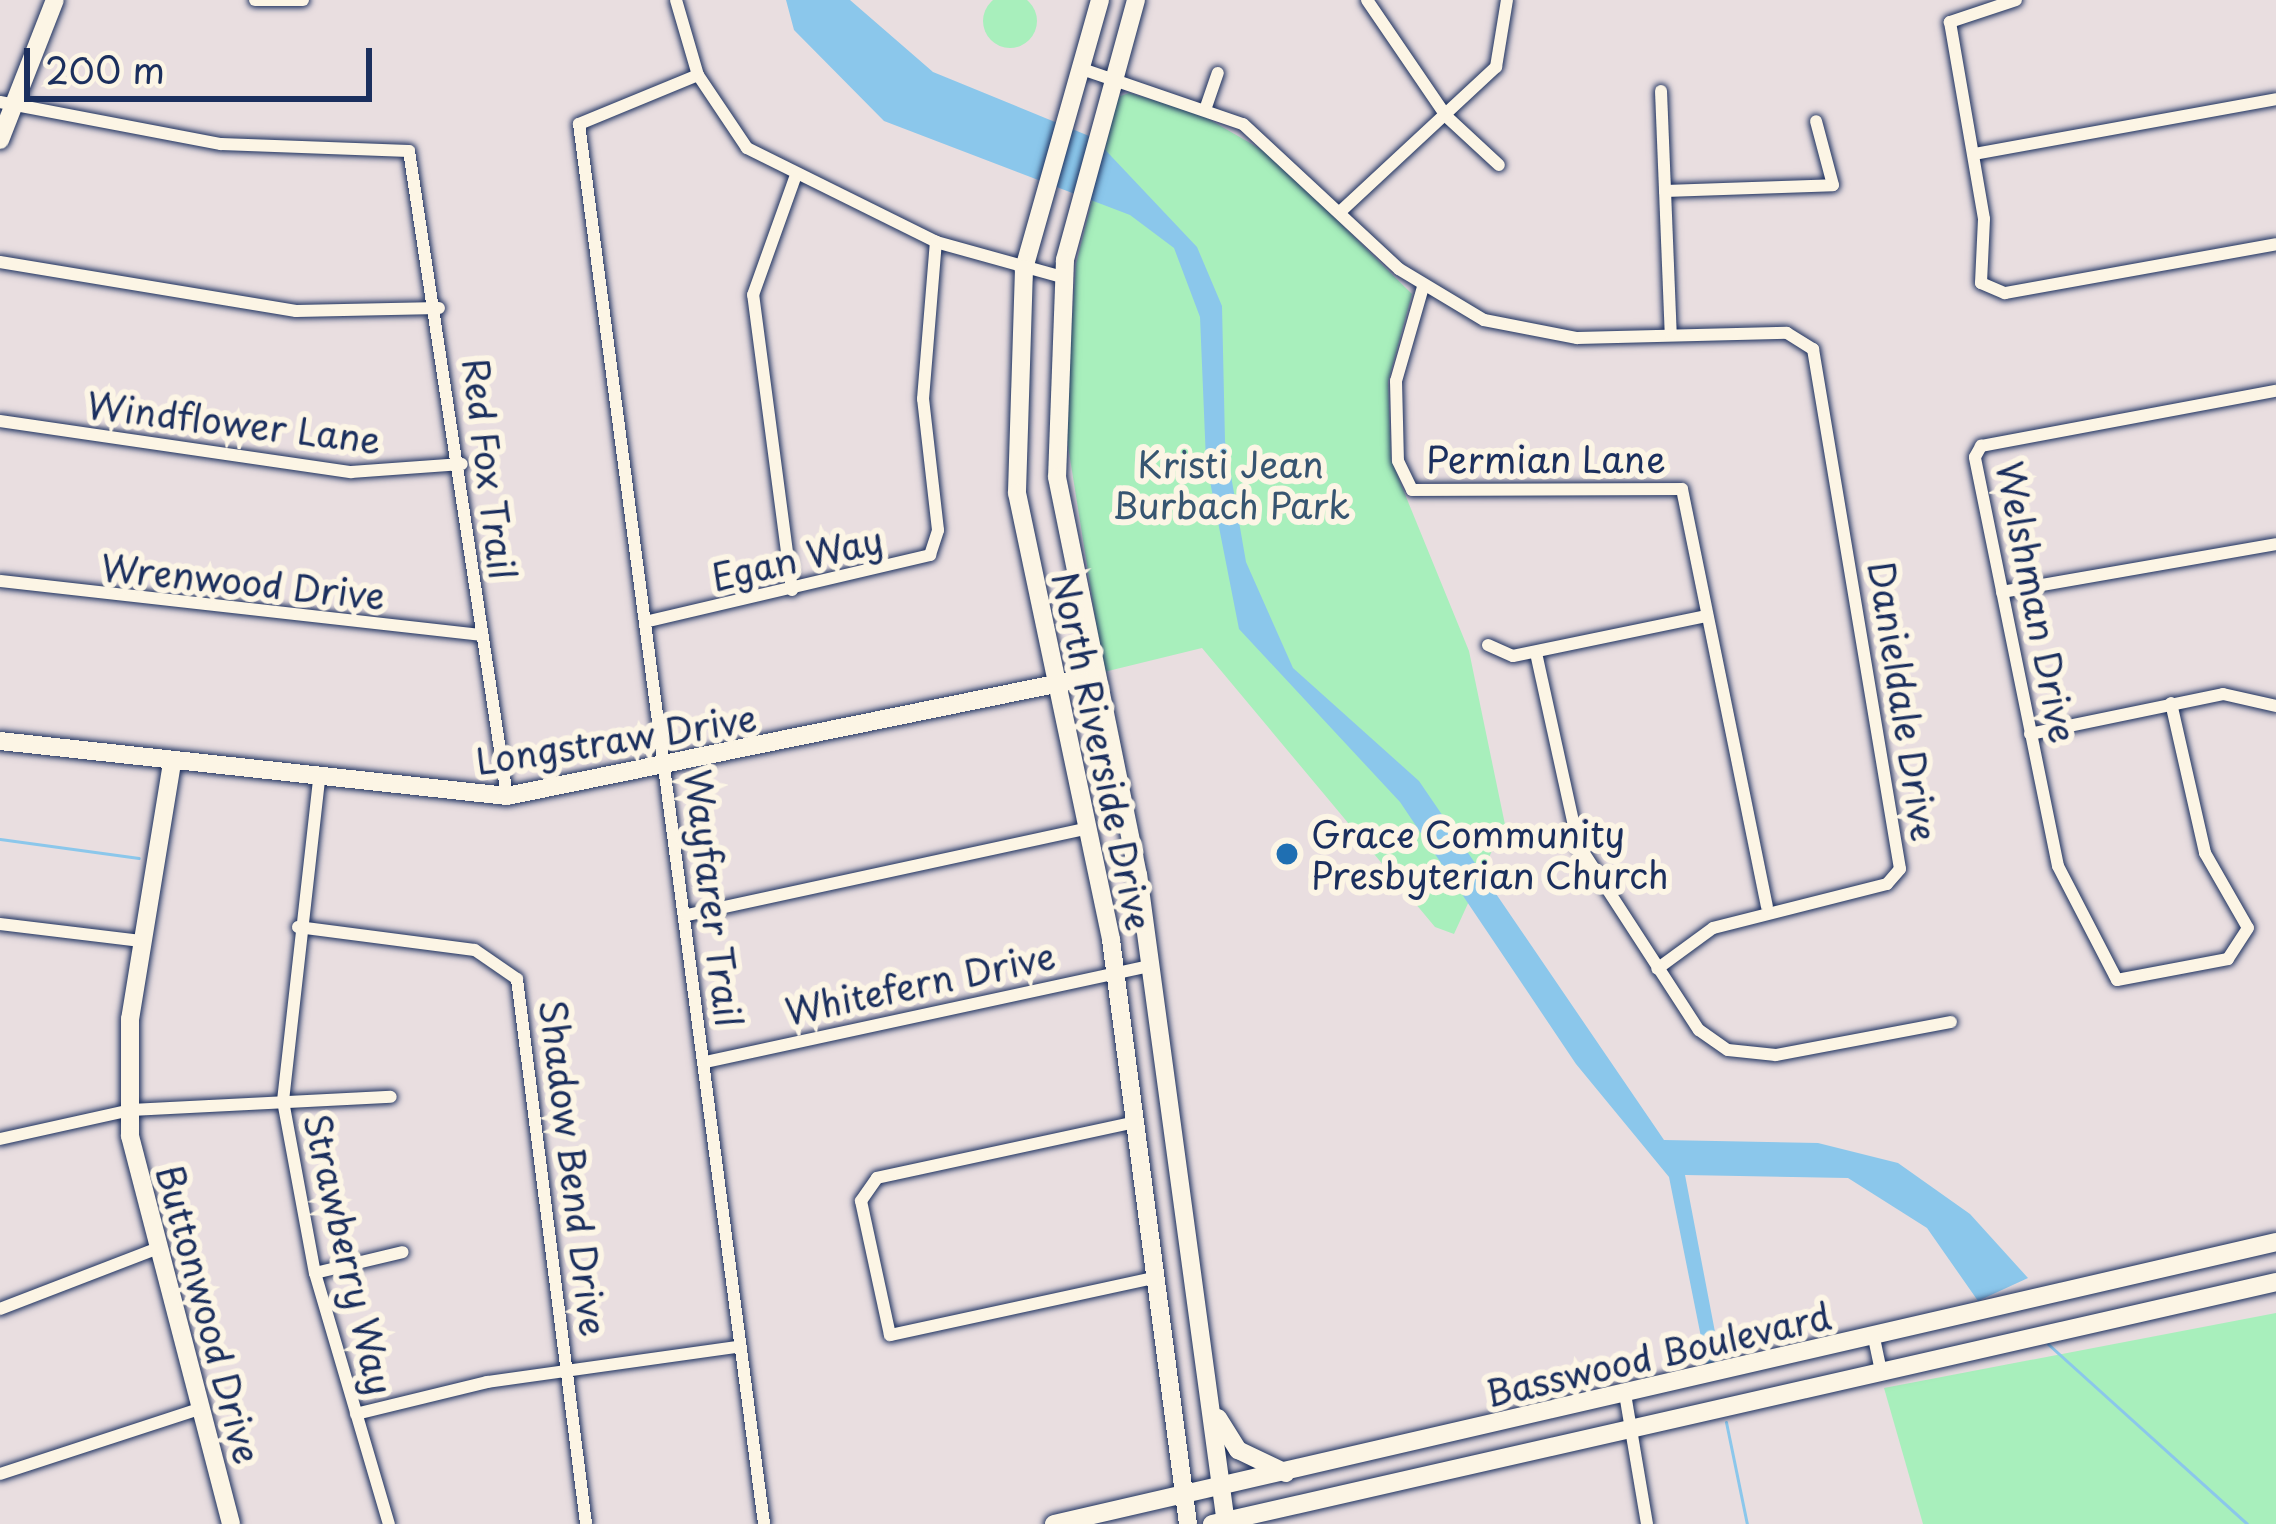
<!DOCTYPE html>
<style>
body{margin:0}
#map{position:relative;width:2276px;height:1524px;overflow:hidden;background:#e9dee0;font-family:"Playpen Sans",sans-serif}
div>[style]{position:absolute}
.green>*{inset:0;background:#a8efbc}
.round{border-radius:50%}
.water>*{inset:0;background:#8bc7eb}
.stream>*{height:3px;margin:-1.5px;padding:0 1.5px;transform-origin:1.5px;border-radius:1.5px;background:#8bc7eb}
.roads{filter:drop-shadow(0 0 3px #1b2f5e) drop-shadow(0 0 3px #1b2f5e)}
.street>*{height:12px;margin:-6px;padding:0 6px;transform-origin:6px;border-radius:6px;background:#fcf5e5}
.secondary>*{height:18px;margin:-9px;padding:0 9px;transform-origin:9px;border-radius:9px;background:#fcf5e5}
.dots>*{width:33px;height:33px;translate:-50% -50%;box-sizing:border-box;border:6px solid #fcf5e5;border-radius:50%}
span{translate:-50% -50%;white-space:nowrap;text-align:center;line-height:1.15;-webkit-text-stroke:12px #fcf5e5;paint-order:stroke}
.street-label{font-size:36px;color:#1b2f5e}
.park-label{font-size:36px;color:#375571}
.poi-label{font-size:36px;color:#1b2f5e}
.left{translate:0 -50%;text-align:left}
.scale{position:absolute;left:24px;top:48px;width:348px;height:54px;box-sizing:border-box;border:6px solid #1b2f5e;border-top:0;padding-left:15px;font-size:36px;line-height:42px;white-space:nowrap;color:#1b2f5e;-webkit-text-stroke:9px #fcf5e5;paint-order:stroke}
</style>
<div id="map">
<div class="green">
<i class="round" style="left:983px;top:-6px;width:54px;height:54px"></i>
<i style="clip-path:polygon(1129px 93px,1198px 113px,1271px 155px,1412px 294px,1388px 382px,1391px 460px,1469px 651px,1508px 839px,1496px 842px,1454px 934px,1435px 927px,1202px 648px,1104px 672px,1065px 427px,1076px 264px,1118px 97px)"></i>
<i style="clip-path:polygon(2276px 1313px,2276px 1524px,1923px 1524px,1884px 1388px)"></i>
</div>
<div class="water">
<i style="clip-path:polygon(786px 0,850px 0,933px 72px,1094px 138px,1197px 247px,1222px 306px,1225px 441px,1246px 562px,1293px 668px,1419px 781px,1664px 1140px,1818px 1143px,1898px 1163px,1970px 1214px,2028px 1278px,1978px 1301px,1927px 1228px,1848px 1178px,1685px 1175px,1715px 1332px,1718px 1365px,1707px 1367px,1669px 1177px,1576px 1064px,1400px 802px,1239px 629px,1206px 461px,1200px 317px,1174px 248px,1130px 215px,884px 121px,794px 30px)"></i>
</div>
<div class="stream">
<i style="left:0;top:839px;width:140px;rotate:7.8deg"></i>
<i style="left:2048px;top:1344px;width:268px;rotate:42.1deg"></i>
<i style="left:1726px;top:1422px;width:104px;rotate:78.4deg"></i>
</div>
<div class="roads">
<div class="street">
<i style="left:255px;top:0;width:48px"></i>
<i style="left:676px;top:0;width:78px;rotate:73.7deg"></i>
<i style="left:698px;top:75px;width:88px;rotate:56.1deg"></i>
<i style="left:747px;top:148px;width:211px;rotate:26.4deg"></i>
<i style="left:936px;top:242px;width:131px;rotate:15.5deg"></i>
<i style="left:1367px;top:0;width:140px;rotate:55.7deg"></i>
<i style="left:1446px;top:116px;width:72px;rotate:42.8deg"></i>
<i style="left:2016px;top:0;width:70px;rotate:161.6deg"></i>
<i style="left:1950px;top:22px;width:200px;rotate:80.2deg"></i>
<i style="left:1984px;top:219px;width:64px;rotate:92.7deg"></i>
<i style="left:1981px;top:283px;width:26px;rotate:23deg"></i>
<i style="left:2005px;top:293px;width:275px;rotate:-10.2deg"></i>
<i style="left:1082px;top:69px;width:170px;rotate:18.9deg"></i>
<i style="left:1243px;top:124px;width:213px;rotate:42.9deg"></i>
<i style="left:1399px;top:269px;width:99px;rotate:31deg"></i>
<i style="left:1484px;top:320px;width:95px;rotate:11deg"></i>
<i style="left:1577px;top:338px;width:210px;rotate:-1.4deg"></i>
<i style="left:1787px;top:333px;width:31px;rotate:32deg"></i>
<i style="left:1813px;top:349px;width:527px;rotate:80.5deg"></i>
<i style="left:1900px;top:869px;width:20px;rotate:131deg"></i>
<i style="left:1887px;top:884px;width:179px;rotate:165.8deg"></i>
<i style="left:1713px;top:928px;width:69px;rotate:143.8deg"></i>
<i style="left:698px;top:75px;width:129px;rotate:157.6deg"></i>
<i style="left:579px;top:124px;width:1412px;rotate:82.47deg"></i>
<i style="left:1661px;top:91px;width:244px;rotate:87.7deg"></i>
<i style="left:0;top:102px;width:225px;rotate:10.8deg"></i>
<i style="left:221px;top:144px;width:188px;rotate:2.1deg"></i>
<i style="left:409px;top:151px;width:652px;rotate:81.36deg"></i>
<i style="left:1206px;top:107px;width:36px;rotate:-71deg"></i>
<i style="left:1974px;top:154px;width:307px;rotate:-10.3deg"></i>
<i style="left:1665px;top:191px;width:168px;rotate:-2deg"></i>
<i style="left:1833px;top:185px;width:66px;rotate:-104.9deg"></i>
<i style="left:1341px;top:211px;width:212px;rotate:-42.9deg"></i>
<i style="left:1496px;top:67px;width:68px;rotate:-80.7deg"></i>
<i style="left:0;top:262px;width:300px;rotate:9.4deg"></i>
<i style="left:296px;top:311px;width:143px;rotate:-1.2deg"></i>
<i style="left:1423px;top:287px;width:98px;rotate:106deg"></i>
<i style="left:1396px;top:381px;width:80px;rotate:88.6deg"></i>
<i style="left:1398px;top:461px;width:32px;rotate:64deg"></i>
<i style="left:1412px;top:490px;width:270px;rotate:-0.2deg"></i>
<i style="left:1682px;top:489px;width:426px;rotate:78.5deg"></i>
<i style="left:0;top:421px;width:355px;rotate:8.3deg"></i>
<i style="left:351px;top:472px;width:111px;rotate:-4.1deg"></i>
<i style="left:0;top:581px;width:484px;rotate:6.4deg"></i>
<i style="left:792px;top:590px;width:298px;rotate:-97.5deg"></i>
<i style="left:753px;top:295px;width:124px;rotate:-70.3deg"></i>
<i style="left:2002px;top:592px;width:278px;rotate:-9.9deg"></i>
<i style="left:649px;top:621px;width:289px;rotate:-13.2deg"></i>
<i style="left:930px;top:555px;width:26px;rotate:-72deg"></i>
<i style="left:938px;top:530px;width:132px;rotate:-96.5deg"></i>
<i style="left:923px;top:399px;width:158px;rotate:-85.3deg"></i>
<i style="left:1488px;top:645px;width:27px;rotate:24deg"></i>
<i style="left:1513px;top:656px;width:198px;rotate:-11.7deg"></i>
<i style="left:1536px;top:653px;width:196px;rotate:77.6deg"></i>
<i style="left:1578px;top:844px;width:222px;rotate:57deg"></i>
<i style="left:1699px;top:1030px;width:35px;rotate:35deg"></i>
<i style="left:1728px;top:1050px;width:48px;rotate:5.9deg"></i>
<i style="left:1776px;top:1055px;width:178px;rotate:-10.7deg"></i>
<i style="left:2171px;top:703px;width:154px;rotate:77.2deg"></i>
<i style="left:2205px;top:853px;width:86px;rotate:60.2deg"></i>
<i style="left:2248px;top:928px;width:37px;rotate:123deg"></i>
<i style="left:2228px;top:959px;width:113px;rotate:169.3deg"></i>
<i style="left:2117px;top:980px;width:128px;rotate:-117.4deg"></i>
<i style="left:2058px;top:866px;width:417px;rotate:-101.5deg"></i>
<i style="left:1975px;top:457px;width:13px;rotate:-61deg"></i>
<i style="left:1981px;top:446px;width:300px;rotate:-10.6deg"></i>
<i style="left:2030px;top:734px;width:197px;rotate:-11.7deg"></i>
<i style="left:2223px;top:694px;width:54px;rotate:12.8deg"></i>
<i style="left:319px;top:780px;width:323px;rotate:96.4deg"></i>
<i style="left:283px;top:1101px;width:175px;rotate:79.5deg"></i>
<i style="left:315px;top:1273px;width:262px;rotate:73.6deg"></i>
<i style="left:687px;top:915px;width:412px;rotate:-12.2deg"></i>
<i style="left:0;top:924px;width:142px;rotate:6.9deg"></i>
<i style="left:298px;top:927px;width:178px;rotate:7.4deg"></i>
<i style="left:475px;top:950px;width:51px;rotate:34.6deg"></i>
<i style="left:517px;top:979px;width:549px;rotate:82.78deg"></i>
<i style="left:705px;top:1062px;width:454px;rotate:-12.2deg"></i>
<i style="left:1131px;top:1123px;width:260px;rotate:167.8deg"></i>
<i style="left:877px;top:1178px;width:28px;rotate:125deg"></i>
<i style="left:861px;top:1201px;width:137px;rotate:77.8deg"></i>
<i style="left:890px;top:1335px;width:270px;rotate:-12.2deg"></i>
<i style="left:0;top:1139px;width:134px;rotate:-12.5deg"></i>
<i style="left:131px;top:1110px;width:260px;rotate:-2.9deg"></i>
<i style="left:315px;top:1273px;width:90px;rotate:-13.4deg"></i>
<i style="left:0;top:1309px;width:164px;rotate:-21.1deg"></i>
<i style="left:1874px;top:1338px;width:33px;rotate:78deg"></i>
<i style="left:1625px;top:1394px;width:132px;rotate:80.4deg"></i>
<i style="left:356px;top:1414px;width:135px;rotate:-13.7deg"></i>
<i style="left:487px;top:1382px;width:250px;rotate:-8deg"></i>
<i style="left:0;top:1474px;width:209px;rotate:-18.1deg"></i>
</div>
<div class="secondary">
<i style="left:1100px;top:0;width:280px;rotate:105.8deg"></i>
<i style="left:1024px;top:269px;width:224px;rotate:91.8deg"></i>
<i style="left:1017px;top:493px;width:457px;rotate:78.1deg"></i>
<i style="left:1111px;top:940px;width:589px;rotate:82.49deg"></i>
<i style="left:1136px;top:0;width:270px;rotate:105.3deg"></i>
<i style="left:1065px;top:260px;width:217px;rotate:92.1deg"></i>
<i style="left:1057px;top:477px;width:405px;rotate:78.5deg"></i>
<i style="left:1138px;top:874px;width:656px;rotate:82.29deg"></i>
<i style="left:0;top:140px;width:150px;rotate:-68.6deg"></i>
<i style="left:0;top:741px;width:510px;rotate:6.19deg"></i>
<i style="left:507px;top:796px;width:599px;rotate:-11.55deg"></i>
<i style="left:172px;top:763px;width:259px;rotate:99.3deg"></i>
<i style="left:130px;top:1019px;width:117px;rotate:90deg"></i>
<i style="left:130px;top:1136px;width:401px;rotate:75.4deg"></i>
<i style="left:1218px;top:1418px;width:38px;rotate:58deg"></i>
<i style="left:1238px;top:1450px;width:53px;rotate:25.6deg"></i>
<i style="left:1054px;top:1524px;width:1254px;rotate:-12.99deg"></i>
<i style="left:1212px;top:1524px;width:1091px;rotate:-12.81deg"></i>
</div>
</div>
<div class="dots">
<i style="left:1287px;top:854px;background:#1f6fb2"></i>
</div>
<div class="street-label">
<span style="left:234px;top:422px;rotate:7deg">Windflower Lane</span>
<span style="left:1546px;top:459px">Permian Lane</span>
<span style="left:490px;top:469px;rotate:83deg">Red Fox Trail</span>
<span style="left:797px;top:558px;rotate:-13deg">Egan Way</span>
<span style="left:243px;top:581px;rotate:6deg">Wrenwood Drive</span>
<span style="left:2037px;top:602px;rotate:79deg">Welshman Drive</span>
<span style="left:1904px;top:701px;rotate:81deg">Danieldale Drive</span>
<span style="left:616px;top:739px;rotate:-9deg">Longstraw Drive</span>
<span style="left:1103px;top:751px;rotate:78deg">North Riverside Drive</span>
<span style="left:714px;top:898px;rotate:83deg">Wayfarer Trail</span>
<span style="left:920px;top:983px;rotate:-12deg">Whitefern Drive</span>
<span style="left:574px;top:1168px;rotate:83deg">Shadow Bend Drive</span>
<span style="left:349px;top:1254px;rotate:77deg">Strawberry Way</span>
<span style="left:209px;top:1314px;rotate:75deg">Buttonwood Drive</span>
<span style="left:1658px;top:1354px;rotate:-13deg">Basswood Boulevard</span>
</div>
<div class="park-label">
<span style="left:1231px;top:484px">Kristi Jean<br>Burbach Park</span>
</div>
<div class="poi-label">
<span class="left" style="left:1311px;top:854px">Grace Community<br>Presbyterian Church</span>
</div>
<div class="scale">200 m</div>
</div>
